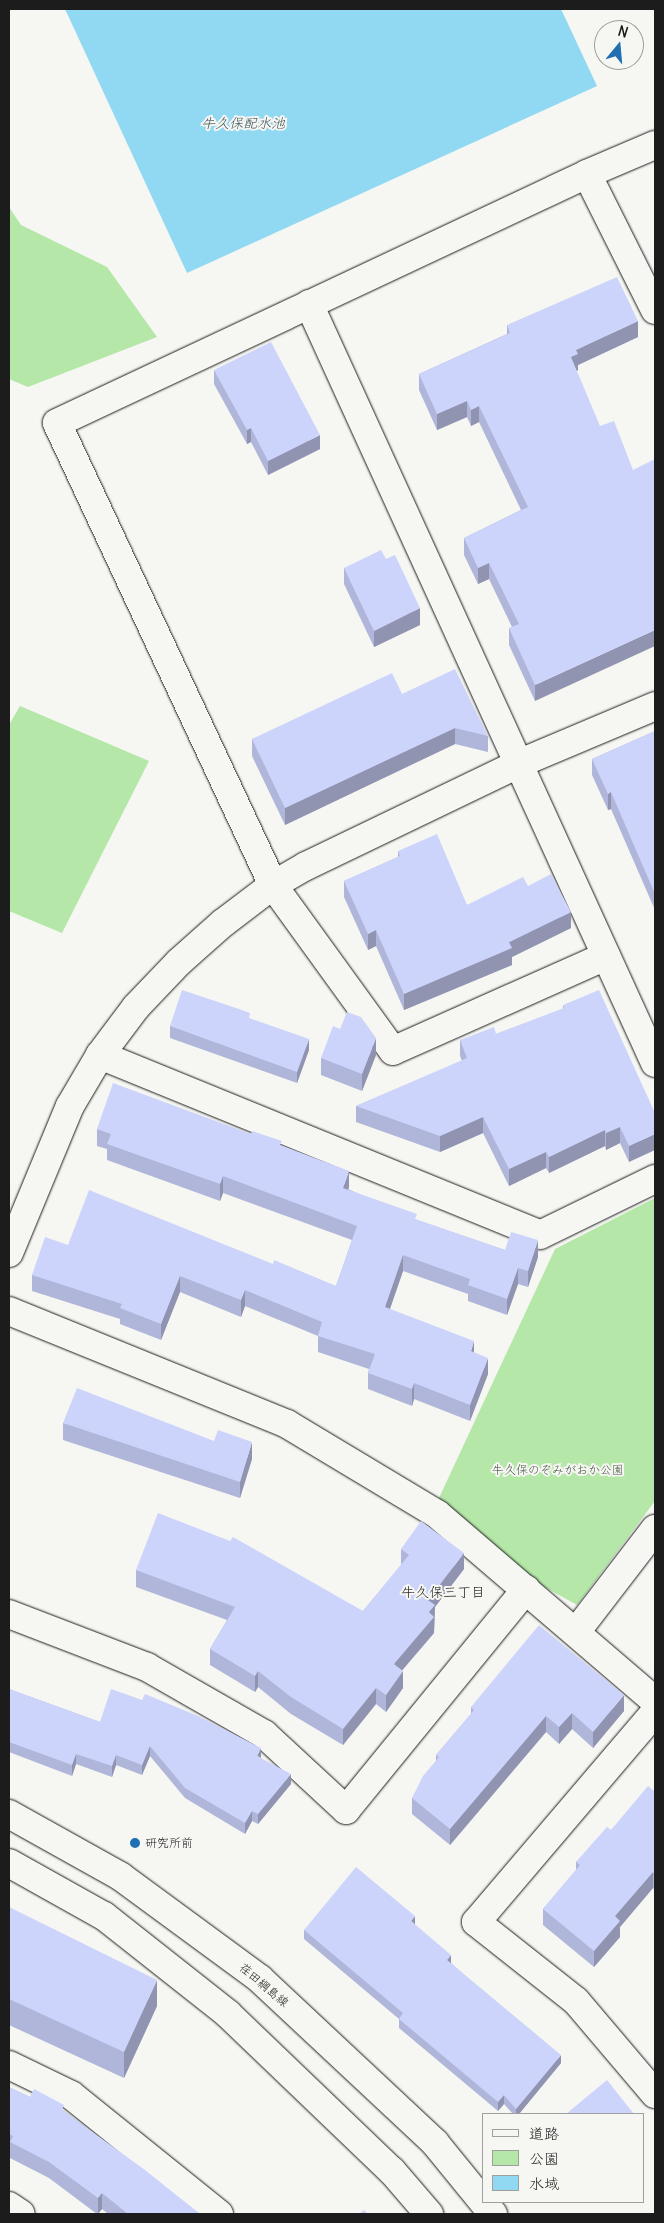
<!DOCTYPE html>
<meta charset="utf-8">
<style>
body{margin:0}
#map{position:relative;width:664px;height:2223px;overflow:hidden;background:#f6f6f2;font-family:Delius,"Klee One",sans-serif}
div>[style]{position:absolute}
.green>*{inset:0;background:#b4e7a8}
.water>*{inset:0;background:#91d9f2}
.roads{filter:drop-shadow(0 0 1px #1c1c1c) drop-shadow(0 0 1px #1c1c1c)}
.street>*{height:28px;margin:-14px;padding:0 14px;transform-origin:14px;border-radius:14px;background:#f6f6f2}
.secondary>*{height:28px;margin:-14px;padding:0 14px;transform-origin:14px;border-radius:14px;background:#f6f6f2}
.wall>*{inset:0;background:#b0b6d9}
.shaded-wall>*{inset:0;background:#9094b0}
.building>*{inset:0;background:#cdd4fc}
.dots>*{width:14px;height:14px;translate:-50% -50%;box-sizing:border-box;border:2px solid #f6f6f2;border-radius:50%}
span{translate:-50% -50%;white-space:nowrap;text-align:center;line-height:1.15;-webkit-text-stroke:4px #f6f6f2;paint-order:stroke}
.park-label{font-size:12px;color:#4a5946}
.poi-label{font-size:12px;color:#1c1c1c}
.left{translate:0 -50%;text-align:left}
.street-label{font-size:12px;color:#1c1c1c}
.water-label{font-size:14px;color:#3f555c;font-style:italic}
.neighbourhood-label{font-size:14px;color:#1c1c1c}
.frame{position:absolute;inset:0;border:10px solid #1c1c1c;pointer-events:none}
.legend{position:absolute;left:482px;top:2113px;width:162px;height:90px;box-sizing:border-box;background:#f6f6f2;border:1px solid #9f9f9c;margin:0;padding:6px 9px;list-style:none;font-size:15px;color:#1c1c1c}
.legend li{display:flex;align-items:center;gap:10px;height:25px}
.legend b{width:25px;border:1px solid #9f9f9c}
.north{position:absolute;left:594px;top:20px;width:50px;height:50px;box-sizing:border-box;background:#f6f6f2;border:1px solid #9f9f9c;border-radius:50%;rotate:17deg;font-size:14px;font-weight:700;line-height:20px;text-align:center;color:#1c1c1c}
.north::after{content:'';display:block;margin:auto;width:18px;height:22px;background:#1f6fb2;clip-path:polygon(50% 0,100% 100%,50% 72%,0 100%)}
</style>
<div id="map">
<div class="green">
<i style="clip-path:polygon(9px 207px,21px 225px,107px 267px,157px 337px,28px 387px,9px 379px)"></i>
<i style="clip-path:polygon(20px 706px,149px 761px,62px 933px,9px 911px,9px 725px)"></i>
<i style="clip-path:polygon(655px 1198px,655px 1501px,577px 1605px,521px 1574px,439px 1498px,555px 1249px)"></i>
</div>
<div class="water">
<i style="clip-path:polygon(65px 9px,561px 9px,597px 86px,187px 273px)"></i>
</div>
<div class="roads">
<div class="street">
<i style="left:587px;top:174px;width:74px;rotate:-23.1deg"></i>
<i style="left:309px;top:304px;width:834px;rotate:65.49deg"></i>
<i style="left:606px;top:956px;width:233px;rotate:156deg"></i>
<i style="left:393px;top:1051px;width:205px;rotate:-125.9deg"></i>
<i style="left:273px;top:885px;width:510px;rotate:-115.06deg"></i>
<i style="left:57px;top:423px;width:586px;rotate:-25.16deg"></i>
<i style="left:587px;top:174px;width:152px;rotate:63.4deg"></i>
<i style="left:100px;top:1055px;width:475px;rotate:22.2deg"></i>
<i style="left:540px;top:1235px;width:128px;rotate:-26deg"></i>
<i style="left:9px;top:1311px;width:300px;rotate:22.1deg"></i>
<i style="left:287px;top:1424px;width:175px;rotate:31deg"></i>
<i style="left:437px;top:1514px;width:287px;rotate:40.6deg"></i>
<i style="left:9px;top:1614px;width:148px;rotate:21deg"></i>
<i style="left:147px;top:1667px;width:135px;rotate:29.8deg"></i>
<i style="left:264px;top:1734px;width:112px;rotate:42.8deg"></i>
<i style="left:346px;top:1810px;width:285px;rotate:-50.8deg"></i>
<i style="left:576px;top:1632px;width:130px;rotate:-52.5deg"></i>
<i style="left:655px;top:1712px;width:276px;rotate:130.4deg"></i>
<i style="left:476px;top:1922px;width:127px;rotate:38.3deg"></i>
<i style="left:576px;top:2001px;width:122px;rotate:49.7deg"></i>
<i style="left:9px;top:2065px;width:69px;rotate:25.8deg"></i>
<i style="left:71px;top:2095px;width:190px;rotate:38.8deg"></i>
<i style="left:9px;top:2206px;width:14px;rotate:34deg"></i>
</div>
<div class="secondary">
<i style="left:9px;top:1253px;width:159px;rotate:-67.5deg"></i>
<i style="left:70px;top:1106px;width:59px;rotate:-59.5deg"></i>
<i style="left:100px;top:1055px;width:60px;rotate:-53.1deg"></i>
<i style="left:136px;top:1007px;width:62px;rotate:-46.3deg"></i>
<i style="left:179px;top:962px;width:59px;rotate:-41.6deg"></i>
<i style="left:223px;top:923px;width:63px;rotate:-37.2deg"></i>
<i style="left:273px;top:885px;width:38px;rotate:-30deg"></i>
<i style="left:306px;top:866px;width:235px;rotate:-25.7deg"></i>
<i style="left:518px;top:764px;width:149px;rotate:-22.9deg"></i>
<i style="left:9px;top:1814px;width:127px;rotate:29.2deg"></i>
<i style="left:120px;top:1876px;width:174px;rotate:36.3deg"></i>
<i style="left:260px;top:1979px;width:240px;rotate:43.1deg"></i>
<i style="left:435px;top:2143px;width:92px;rotate:50.8deg"></i>
<i style="left:9px;top:1863px;width:109px;rotate:29.2deg"></i>
<i style="left:104px;top:1916px;width:158px;rotate:38.3deg"></i>
<i style="left:228px;top:2014px;width:227px;rotate:43.8deg"></i>
<i style="left:392px;top:2171px;width:57px;rotate:49.3deg"></i>
</div>
</div>
<div class="wall">
<i style="clip-path:polygon(507px 325px,638px 337px,578px 365px,578px 370px,577px 371px,535px 701px,509px 645px,509px 628px,512px 627px,489px 579px,478px 584px,464px 555px,464px 538px,521px 510px,479px 422px,471px 426px,467px 417px,437px 430px,419px 390px,419px 374px,507px 334px)"></i>
<i style="clip-path:polygon(214px 370px,320px 449px,268px 475px,251px 442px,247px 444px,214px 384px)"></i>
<i style="clip-path:polygon(386px 559px,420px 625px,374px 647px,344px 584px,344px 568px)"></i>
<i style="clip-path:polygon(402px 694px,488px 736px,488px 752px,455px 744px,285px 825px,252px 756px,252px 739px)"></i>
<i style="clip-path:polygon(655px 731px,655px 910px,611px 809px,608px 810px,592px 775px,592px 759px)"></i>
<i style="clip-path:polygon(398px 851px,467px 905px,528px 886px,571px 928px,512px 957px,512px 965px,404px 1010px,376px 946px,368px 950px,344px 897px,344px 881px,398px 857px)"></i>
<i style="clip-path:polygon(563px 1005px,655px 1113px,629px 1162px,620px 1143px,606px 1150px,605px 1146px,549px 1173px,546px 1168px,509px 1186px,483px 1133px,440px 1152px,356px 1122px,356px 1106px,462px 1061px,460px 1056px,460px 1040px,496px 1034px,563px 1009px)"></i>
<i style="clip-path:polygon(250px 1019px,309px 1050px,297px 1083px,170px 1038px,170px 1026px)"></i>
<i style="clip-path:polygon(376px 1055px,362px 1091px,321px 1075px,321px 1058px)"></i>
<i style="clip-path:polygon(97px 1129px,282px 1146px,349px 1187px,348px 1189px,417px 1220px,505px 1250px,538px 1257px,528px 1287px,518px 1284px,507px 1315px,468px 1301px,468px 1294px,403px 1271px,390px 1309px,474px 1352px,488px 1374px,470px 1421px,414px 1399px,412px 1406px,368px 1389px,368px 1373px,369px 1369px,318px 1352px,318px 1336px,245px 1306px,241px 1317px,180px 1292px,161px 1340px,120px 1324px,120px 1319px,32px 1291px,32px 1275px,68px 1245px,273px 1264px,336px 1286px,352px 1240px,223px 1193px,220px 1201px,107px 1160px,107px 1149px,97px 1146px)"></i>
<i style="clip-path:polygon(63px 1423px,252px 1459px,240px 1498px,63px 1440px)"></i>
<i style="clip-path:polygon(401px 1549px,464px 1569px,435px 1607px,434px 1633px,402px 1670px,403px 1688px,386px 1712px,376px 1704px,343px 1745px,291px 1714px,258px 1687px,255px 1692px,210px 1665px,210px 1649px,227px 1620px,136px 1587px,136px 1570px,363px 1611px,401px 1565px)"></i>
<i style="clip-path:polygon(9px 1689px,100px 1722px,261px 1758px,291px 1784px,258px 1824px,252px 1821px,245px 1834px,185px 1798px,150px 1756px,142px 1775px,116px 1765px,112px 1777px,76px 1764px,72px 1776px,9px 1752px)"></i>
<i style="clip-path:polygon(471px 1707px,624px 1711px,593px 1748px,572px 1729px,559px 1744px,546px 1732px,450px 1845px,412px 1814px,412px 1798px,436px 1761px,436px 1755px,471px 1714px)"></i>
<i style="clip-path:polygon(655px 1792px,655px 1890px,653px 1888px,620px 1927px,620px 1937px,594px 1967px,543px 1925px,543px 1909px,576px 1870px,576px 1862px,611px 1830px)"></i>
<i style="clip-path:polygon(9px 1907px,157px 2006px,124px 2078px,9px 2025px)"></i>
<i style="clip-path:polygon(415px 1925px,451px 1963px,561px 2063px,519px 2114px,513px 2114px,504px 2104px,498px 2111px,399px 2028px,399px 2019px,304px 1939px,304px 1930px)"></i>
<i style="clip-path:polygon(9px 2087px,30px 2097px,64px 2111px,200px 2214px,108px 2214px,102px 2209px,97px 2214px,49px 2178px,10px 2158px,10px 2151px,9px 2150px)"></i>
</div>
<div class="shaded-wall">
<i style="clip-path:polygon(638px 321px,638px 337px,578px 365px,578px 370px,571px 373px,571px 357px,576px 350px)"></i>
<i style="clip-path:polygon(467px 401px,467px 417px,437px 430px,437px 414px)"></i>
<i style="clip-path:polygon(479px 406px,479px 422px,471px 426px,471px 410px)"></i>
<i style="clip-path:polygon(251px 428px,251px 442px,247px 444px,247px 430px)"></i>
<i style="clip-path:polygon(320px 435px,320px 449px,268px 475px,268px 461px)"></i>
<i style="clip-path:polygon(489px 563px,489px 579px,478px 584px,478px 568px)"></i>
<i style="clip-path:polygon(420px 608px,420px 625px,374px 647px,374px 631px)"></i>
<i style="clip-path:polygon(655px 630px,655px 646px,535px 701px,535px 685px)"></i>
<i style="clip-path:polygon(455px 728px,455px 744px,285px 825px,285px 808px)"></i>
<i style="clip-path:polygon(611px 792px,611px 809px,608px 810px,608px 794px)"></i>
<i style="clip-path:polygon(571px 912px,571px 928px,512px 957px,512px 965px,404px 1010px,404px 994px)"></i>
<i style="clip-path:polygon(376px 930px,376px 946px,368px 950px,368px 934px)"></i>
<i style="clip-path:polygon(376px 1038px,376px 1055px,362px 1091px,362px 1074px)"></i>
<i style="clip-path:polygon(309px 1039px,309px 1050px,297px 1083px,297px 1072px)"></i>
<i style="clip-path:polygon(483px 1117px,483px 1133px,440px 1152px,440px 1136px)"></i>
<i style="clip-path:polygon(620px 1127px,620px 1143px,606px 1150px,606px 1133px)"></i>
<i style="clip-path:polygon(605px 1130px,605px 1146px,549px 1173px,549px 1157px)"></i>
<i style="clip-path:polygon(655px 1134px,655px 1150px,629px 1162px,629px 1146px)"></i>
<i style="clip-path:polygon(546px 1152px,546px 1168px,509px 1186px,509px 1169px)"></i>
<i style="clip-path:polygon(349px 1171px,349px 1187px,343px 1204px,343px 1188px)"></i>
<i style="clip-path:polygon(223px 1176px,223px 1193px,220px 1201px,220px 1184px)"></i>
<i style="clip-path:polygon(538px 1240px,538px 1257px,528px 1287px,528px 1271px)"></i>
<i style="clip-path:polygon(403px 1255px,403px 1271px,385px 1323px,385px 1307px)"></i>
<i style="clip-path:polygon(518px 1268px,518px 1284px,507px 1315px,507px 1299px)"></i>
<i style="clip-path:polygon(180px 1276px,180px 1292px,161px 1340px,161px 1324px)"></i>
<i style="clip-path:polygon(245px 1290px,245px 1306px,241px 1317px,241px 1300px)"></i>
<i style="clip-path:polygon(474px 1341px,474px 1357px,471px 1351px)"></i>
<i style="clip-path:polygon(488px 1358px,488px 1374px,470px 1421px,470px 1405px)"></i>
<i style="clip-path:polygon(414px 1383px,414px 1399px,412px 1406px,412px 1389px)"></i>
<i style="clip-path:polygon(252px 1442px,252px 1459px,240px 1498px,240px 1482px)"></i>
<i style="clip-path:polygon(464px 1553px,464px 1569px,435px 1607px,434px 1633px,394px 1680px,394px 1664px,428px 1600px)"></i>
<i style="clip-path:polygon(258px 1671px,258px 1687px,255px 1692px,255px 1676px)"></i>
<i style="clip-path:polygon(403px 1671px,403px 1688px,386px 1712px,386px 1695px)"></i>
<i style="clip-path:polygon(376px 1688px,376px 1704px,343px 1745px,343px 1729px)"></i>
<i style="clip-path:polygon(624px 1695px,624px 1711px,593px 1748px,593px 1732px)"></i>
<i style="clip-path:polygon(572px 1713px,572px 1729px,559px 1744px,559px 1727px)"></i>
<i style="clip-path:polygon(546px 1716px,546px 1732px,450px 1845px,450px 1829px)"></i>
<i style="clip-path:polygon(150px 1746px,150px 1756px,142px 1775px,142px 1765px)"></i>
<i style="clip-path:polygon(261px 1748px,261px 1758px,257px 1756px)"></i>
<i style="clip-path:polygon(76px 1754px,76px 1764px,72px 1776px,72px 1765px)"></i>
<i style="clip-path:polygon(116px 1755px,116px 1765px,112px 1777px,112px 1766px)"></i>
<i style="clip-path:polygon(291px 1774px,291px 1784px,258px 1824px,258px 1814px)"></i>
<i style="clip-path:polygon(252px 1811px,252px 1821px,245px 1834px,245px 1823px)"></i>
<i style="clip-path:polygon(653px 1872px,653px 1888px,620px 1927px,620px 1937px,594px 1967px,594px 1951px,615px 1916px)"></i>
<i style="clip-path:polygon(415px 1916px,415px 1925px,411px 1921px)"></i>
<i style="clip-path:polygon(451px 1955px,451px 1964px,447px 1960px)"></i>
<i style="clip-path:polygon(157px 1980px,157px 2006px,124px 2078px,124px 2052px)"></i>
<i style="clip-path:polygon(561px 2055px,561px 2063px,519px 2114px,516px 2114px,516px 2109px)"></i>
<i style="clip-path:polygon(504px 2095px,504px 2104px,498px 2111px,498px 2102px)"></i>
<i style="clip-path:polygon(102px 2193px,102px 2209px,98px 2214px,98px 2198px)"></i>
</div>
<div class="building">
<i style="clip-path:polygon(617px 277px,638px 321px,576px 350px,578px 354px,571px 357px,600px 426px,614px 421px,633px 470px,655px 459px,655px 630px,535px 685px,509px 628px,519px 624px,489px 563px,478px 568px,464px 538px,528px 507px,479px 406px,471px 410px,467px 401px,437px 414px,419px 374px,510px 333px,507px 325px)"></i>
<i style="clip-path:polygon(271px 342px,320px 435px,268px 461px,251px 428px,247px 430px,214px 370px)"></i>
<i style="clip-path:polygon(381px 550px,386px 559px,395px 555px,420px 608px,374px 631px,344px 568px)"></i>
<i style="clip-path:polygon(455px 669px,488px 736px,455px 728px,285px 808px,252px 739px,392px 673px,402px 694px)"></i>
<i style="clip-path:polygon(655px 731px,655px 894px,611px 792px,608px 794px,592px 759px)"></i>
<i style="clip-path:polygon(437px 834px,467px 905px,523px 877px,528px 886px,551px 874px,571px 912px,509px 942px,512px 948px,404px 994px,376px 930px,368px 934px,344px 881px,400px 856px,398px 851px)"></i>
<i style="clip-path:polygon(182px 990px,239px 1009px,250px 1013px,249px 1018px,309px 1039px,297px 1072px,170px 1026px)"></i>
<i style="clip-path:polygon(599px 990px,655px 1113px,655px 1134px,629px 1146px,620px 1127px,606px 1133px,605px 1130px,549px 1157px,546px 1152px,509px 1169px,483px 1117px,440px 1136px,356px 1106px,467px 1058px,460px 1040px,494px 1027px,496px 1034px,564px 1008px,563px 1005px)"></i>
<i style="clip-path:polygon(347px 1012px,361px 1017px,376px 1038px,362px 1074px,321px 1058px,333px 1026px,340px 1029px)"></i>
<i style="clip-path:polygon(113px 1083px,251px 1134px,252px 1131px,282px 1141px,280px 1145px,349px 1171px,343px 1188px,417px 1214px,415px 1219px,505px 1250px,511px 1232px,538px 1240px,528px 1271px,518px 1268px,507px 1299px,468px 1285px,470px 1279px,403px 1255px,385px 1307px,474px 1341px,471px 1351px,488px 1358px,470px 1405px,414px 1383px,412px 1389px,368px 1373px,375px 1354px,318px 1336px,322px 1322px,245px 1290px,241px 1300px,180px 1276px,161px 1324px,120px 1308px,122px 1304px,32px 1275px,45px 1237px,68px 1245px,89px 1190px,273px 1264px,274px 1260px,336px 1286px,357px 1226px,223px 1176px,220px 1184px,107px 1144px,111px 1134px,97px 1129px)"></i>
<i style="clip-path:polygon(77px 1388px,214px 1441px,218px 1430px,252px 1442px,240px 1482px,63px 1423px)"></i>
<i style="clip-path:polygon(158px 1513px,230px 1541px,233px 1537px,363px 1611px,409px 1555px,401px 1549px,421px 1521px,464px 1553px,428px 1600px,435px 1605px,429px 1612px,434px 1617px,394px 1664px,403px 1671px,386px 1695px,376px 1688px,343px 1729px,291px 1697px,258px 1671px,255px 1676px,210px 1649px,235px 1607px,136px 1570px)"></i>
<i style="clip-path:polygon(539px 1625px,624px 1695px,593px 1732px,572px 1713px,559px 1727px,546px 1716px,450px 1829px,412px 1798px,423px 1776px,439px 1757px,436px 1755px,474px 1710px,471px 1707px)"></i>
<i style="clip-path:polygon(9px 1689px,100px 1722px,111px 1689px,142px 1700px,145px 1694px,198px 1716px,261px 1748px,257px 1756px,291px 1774px,258px 1814px,252px 1811px,245px 1823px,185px 1788px,150px 1746px,142px 1765px,116px 1755px,112px 1766px,76px 1754px,72px 1765px,9px 1742px)"></i>
<i style="clip-path:polygon(648px 1786px,655px 1792px,655px 1874px,653px 1872px,615px 1916px,620px 1921px,594px 1951px,543px 1909px,580px 1865px,576px 1862px,607px 1827px,611px 1830px)"></i>
<i style="clip-path:polygon(356px 1867px,415px 1916px,411px 1921px,451px 1955px,447px 1960px,561px 2055px,516px 2109px,504px 2095px,498px 2102px,399px 2019px,403px 2013px,304px 1930px)"></i>
<i style="clip-path:polygon(9px 1907px,157px 1980px,124px 2052px,9px 1999px)"></i>
<i style="clip-path:polygon(607px 2080px,634px 2114px,566px 2114px)"></i>
<i style="clip-path:polygon(9px 2087px,30px 2097px,34px 2089px,64px 2105px,62px 2110px,145px 2170px,200px 2214px,128px 2214px,102px 2193px,98px 2198px,49px 2162px,10px 2142px,13px 2136px,9px 2134px)"></i>
<i style="clip-path:polygon(364px 2210px,368px 2214px,359px 2214px)"></i>
</div>
<div class="dots">
<i style="left:135px;top:1843px;background:#1f6fb2"></i>
</div>
<div class="park-label">
<span style="left:558px;top:1470px">牛久保のぞみがおか公園</span>
</div>
<div class="poi-label">
<span class="left" style="left:145px;top:1843px">研究所前</span>
</div>
<div class="street-label">
<span style="left:264px;top:1985px;rotate:40deg">荏田綱島線</span>
</div>
<div class="water-label">
<span style="left:243px;top:123px">牛久保配水池</span>
</div>
<div class="neighbourhood-label">
<span style="left:443px;top:1592px">牛久保三丁目</span>
</div>
<div class="frame"></div>
<ul class="legend">
<li><b style="height:6px;background:#f6f6f2"></b>道路</li>
<li><b style="height:14px;background:#b4e7a8"></b>公園</li>
<li><b style="height:14px;background:#91d9f2"></b>水域</li>
</ul>
<div class="north">N</div>
</div>
